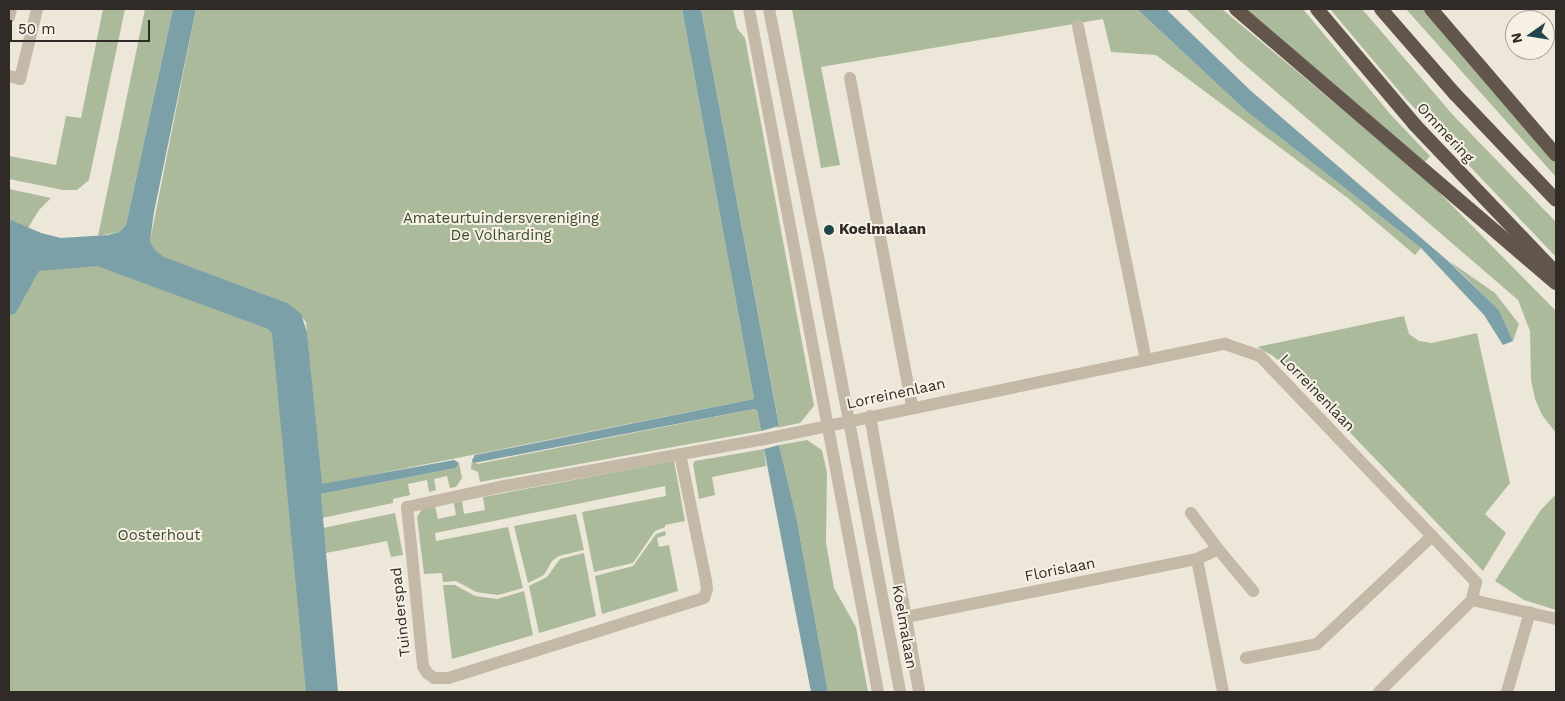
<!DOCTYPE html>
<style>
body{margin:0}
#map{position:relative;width:1565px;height:701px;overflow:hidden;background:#ede7da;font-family:"Work Sans",sans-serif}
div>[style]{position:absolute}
.green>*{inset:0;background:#acba9c}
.water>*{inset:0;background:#7ca0a7}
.minor>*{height:12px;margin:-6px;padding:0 6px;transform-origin:6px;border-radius:6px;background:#c4b8a7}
.tertiary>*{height:12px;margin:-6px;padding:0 6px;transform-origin:6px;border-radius:6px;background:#c4b8a7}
.trunk>*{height:14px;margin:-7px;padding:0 7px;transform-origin:7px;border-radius:7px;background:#62564c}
.dots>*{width:14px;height:14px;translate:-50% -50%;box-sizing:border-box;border:2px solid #f6f0e5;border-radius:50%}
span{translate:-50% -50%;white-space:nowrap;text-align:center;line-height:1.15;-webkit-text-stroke:4px #f6f0e5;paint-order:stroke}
.street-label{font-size:15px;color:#312b27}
.park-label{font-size:15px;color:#3d4c2e}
.poi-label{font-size:15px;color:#312b27;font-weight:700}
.left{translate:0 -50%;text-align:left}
.frame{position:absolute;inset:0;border:10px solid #312b27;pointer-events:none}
.north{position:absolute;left:1505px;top:10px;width:50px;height:50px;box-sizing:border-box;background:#f6f0e5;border:1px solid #a7a199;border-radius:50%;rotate:257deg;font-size:14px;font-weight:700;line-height:20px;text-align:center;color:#312b27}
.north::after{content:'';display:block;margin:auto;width:18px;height:22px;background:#22454d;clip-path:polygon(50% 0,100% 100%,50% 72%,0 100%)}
.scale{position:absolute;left:10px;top:20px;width:140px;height:22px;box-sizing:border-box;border:2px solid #312b27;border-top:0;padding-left:6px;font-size:15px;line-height:18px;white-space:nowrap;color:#312b27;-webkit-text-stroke:4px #f6f0e5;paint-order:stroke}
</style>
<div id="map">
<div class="green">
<i style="clip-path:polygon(103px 9px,125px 9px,89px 180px,77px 190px,63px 190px,9px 179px,9px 156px,56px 165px,66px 116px,81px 118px)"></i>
<i style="clip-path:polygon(145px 9px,173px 9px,126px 225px,119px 232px,98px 236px)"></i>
<i style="clip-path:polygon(196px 9px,682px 9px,754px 399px,321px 485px,306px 322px,288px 303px,163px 257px,155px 250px,150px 241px)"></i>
<i style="clip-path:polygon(701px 9px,733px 9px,737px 28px,745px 38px,814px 406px,800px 423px,776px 428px,779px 426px,776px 409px)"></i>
<i style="clip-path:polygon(792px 9px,1137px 9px,1245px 110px,1421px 248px,1415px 255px,1349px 199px,1156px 55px,1111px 52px,1103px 19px,821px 67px,840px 165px,821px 168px)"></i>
<i style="clip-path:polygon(1186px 9px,1222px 9px,1425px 178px,1556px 311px,1556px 433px,1542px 415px,1535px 399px,1531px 380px,1530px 331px,1518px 300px,1238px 59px)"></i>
<i style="clip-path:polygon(1246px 9px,1303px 9px,1391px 115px,1430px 156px,1425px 162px)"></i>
<i style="clip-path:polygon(1330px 9px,1362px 9px,1453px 115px,1556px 222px,1556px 257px,1405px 98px)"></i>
<i style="clip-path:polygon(1406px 9px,1424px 9px,1556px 164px,1556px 177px)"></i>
<i style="clip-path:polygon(9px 189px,51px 198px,39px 210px,28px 228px,9px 219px)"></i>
<i style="clip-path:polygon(9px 233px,287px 325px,326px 692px,9px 692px)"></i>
<i style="clip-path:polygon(1449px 261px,1495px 293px,1519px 324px,1513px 341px,1499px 310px)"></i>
<i style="clip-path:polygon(1404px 316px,1409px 334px,1419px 341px,1432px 343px,1477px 333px,1510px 483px,1485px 514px,1506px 533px,1483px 571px,1287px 367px,1273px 356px,1257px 347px)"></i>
<i style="clip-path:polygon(754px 409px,757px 410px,761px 431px,480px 482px,478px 472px,471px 469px,472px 460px,477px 464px)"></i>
<i style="clip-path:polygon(807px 440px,822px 450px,827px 473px,826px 543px,834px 588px,856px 627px,868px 692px,828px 692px,796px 516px,779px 445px)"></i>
<i style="clip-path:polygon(764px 449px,766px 466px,712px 477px,715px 495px,699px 499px,693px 464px,695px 461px)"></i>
<i style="clip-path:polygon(674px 461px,685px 521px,665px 525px,665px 527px,655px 531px,633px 563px,594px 572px,582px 512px,666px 496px,665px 486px,435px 533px,436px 541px,508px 527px,523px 588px,498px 595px,476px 592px,456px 581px,443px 582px,442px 573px,424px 574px,417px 517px,422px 509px,435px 506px,438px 519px,456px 515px,454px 503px,462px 501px,464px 514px,485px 510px,483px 497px)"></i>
<i style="clip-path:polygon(459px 463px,462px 478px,456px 487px,450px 488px,447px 476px,434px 479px,436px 490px,429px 492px,427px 480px,408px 484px,410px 495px,393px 499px,393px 503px,322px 518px,321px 494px,456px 468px)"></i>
<i style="clip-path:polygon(1556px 494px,1556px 610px,1524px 600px,1495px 581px,1540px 511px)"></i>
<i style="clip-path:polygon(395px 513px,403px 555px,391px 557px,387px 541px,326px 553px,323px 528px)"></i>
<i style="clip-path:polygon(576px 514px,584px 550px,559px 556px,552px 561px,544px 575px,528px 583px,514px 526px)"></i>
<i style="clip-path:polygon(665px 531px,666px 535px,657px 538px,659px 547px,669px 545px,678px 591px,602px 614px,595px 576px,633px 566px,656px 534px)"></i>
<i style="clip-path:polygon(584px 553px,596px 616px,539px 633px,529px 586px,547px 577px,560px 559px)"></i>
<i style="clip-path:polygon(443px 585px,455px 585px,475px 596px,497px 599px,524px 591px,533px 635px,452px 659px)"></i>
</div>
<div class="water">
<i style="clip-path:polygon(173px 9px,196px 9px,154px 212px,150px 241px,155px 250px,164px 257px,288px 303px,301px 314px,307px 332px,322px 484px,454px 460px,459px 463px,456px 468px,321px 494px,338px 692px,306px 692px,272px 333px,268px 329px,97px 266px,39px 271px,15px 314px,9px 315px,9px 219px,41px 233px,61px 238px,108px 235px,119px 232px,126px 225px)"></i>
<i style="clip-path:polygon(682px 9px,701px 9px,779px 426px,761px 431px,757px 410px,754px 409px,474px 463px,472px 460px,475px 455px,754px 399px)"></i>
<i style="clip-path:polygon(1137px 9px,1166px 9px,1251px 91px,1448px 261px,1499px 310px,1513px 341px,1503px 345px,1484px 315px,1421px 248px,1245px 110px)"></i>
<i style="clip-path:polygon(779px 445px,796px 516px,828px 692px,811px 692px,764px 449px)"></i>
</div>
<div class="minor">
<i style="left:9px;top:17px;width:8px;rotate:-76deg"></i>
<i style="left:1078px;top:26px;width:341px;rotate:78.5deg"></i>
<i style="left:9px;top:76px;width:11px;rotate:15deg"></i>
<i style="left:20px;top:79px;width:72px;rotate:-76.3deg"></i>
<i style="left:850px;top:78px;width:335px;rotate:79.3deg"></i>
<i style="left:870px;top:416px;width:280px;rotate:79.9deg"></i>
<i style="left:680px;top:454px;width:130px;rotate:78.4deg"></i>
<i style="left:706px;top:581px;width:8px;rotate:83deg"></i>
<i style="left:707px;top:589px;width:9px;rotate:108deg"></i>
<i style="left:704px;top:598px;width:267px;rotate:162.6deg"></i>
<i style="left:449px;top:678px;width:15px;rotate:180deg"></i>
<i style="left:434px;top:678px;width:9px;rotate:-144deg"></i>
<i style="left:427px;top:673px;width:8px;rotate:-120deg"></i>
<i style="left:423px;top:666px;width:160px;rotate:-95.7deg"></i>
<i style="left:407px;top:507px;width:99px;rotate:-12.2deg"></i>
<i style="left:504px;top:486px;width:260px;rotate:-10.2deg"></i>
<i style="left:760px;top:440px;width:475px;rotate:-11.7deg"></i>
<i style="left:1225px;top:344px;width:37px;rotate:19deg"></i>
<i style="left:1260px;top:356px;width:313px;rotate:46.3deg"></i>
<i style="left:1476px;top:582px;width:18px;rotate:103deg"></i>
<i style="left:1218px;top:549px;width:55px;rotate:50.2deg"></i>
<i style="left:1197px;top:559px;width:136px;rotate:78.9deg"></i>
<i style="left:1472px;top:600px;width:86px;rotate:12.7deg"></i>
<i style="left:906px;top:617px;width:297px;rotate:-11.3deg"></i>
<i style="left:1197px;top:559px;width:23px;rotate:-25deg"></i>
<i style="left:1218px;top:549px;width:45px;rotate:-126.9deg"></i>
<i style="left:1246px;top:658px;width:72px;rotate:-11.2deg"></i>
<i style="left:1317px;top:644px;width:158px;rotate:-43.2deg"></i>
<i style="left:1379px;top:692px;width:131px;rotate:-44.7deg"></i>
<i style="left:1507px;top:692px;width:83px;rotate:-74deg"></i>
</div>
<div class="tertiary">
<i style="left:749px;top:9px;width:695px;rotate:79.3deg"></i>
<i style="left:769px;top:9px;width:253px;rotate:78.8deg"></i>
<i style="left:818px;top:257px;width:443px;rotate:79.3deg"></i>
</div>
<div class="trunk">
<i style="left:1236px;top:9px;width:421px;rotate:40.6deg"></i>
<i style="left:1317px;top:9px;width:152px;rotate:49.8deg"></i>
<i style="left:1415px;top:125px;width:197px;rotate:46.4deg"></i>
<i style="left:1381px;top:9px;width:113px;rotate:49deg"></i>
<i style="left:1455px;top:94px;width:146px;rotate:46.4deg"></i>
<i style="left:1431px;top:9px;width:192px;rotate:49.4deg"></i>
</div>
<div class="dots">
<i style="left:829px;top:230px;background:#22454d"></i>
</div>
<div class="street-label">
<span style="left:1445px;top:133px;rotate:47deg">Ommering</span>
<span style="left:1317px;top:393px;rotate:46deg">Lorreinenlaan</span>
<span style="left:896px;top:394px;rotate:-12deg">Lorreinenlaan</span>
<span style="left:1060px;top:570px;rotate:-11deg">Florislaan</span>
<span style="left:401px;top:612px;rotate:-96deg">Tuinderspad</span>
<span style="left:904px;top:627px;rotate:80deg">Koelmalaan</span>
</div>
<div class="park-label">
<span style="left:501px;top:227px">Amateurtuindersvereniging<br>De Volharding</span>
<span style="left:159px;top:536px">Oosterhout</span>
</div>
<div class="poi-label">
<span class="left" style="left:839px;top:230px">Koelmalaan</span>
</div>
<div class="frame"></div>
<div class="north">N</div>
<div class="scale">50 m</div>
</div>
